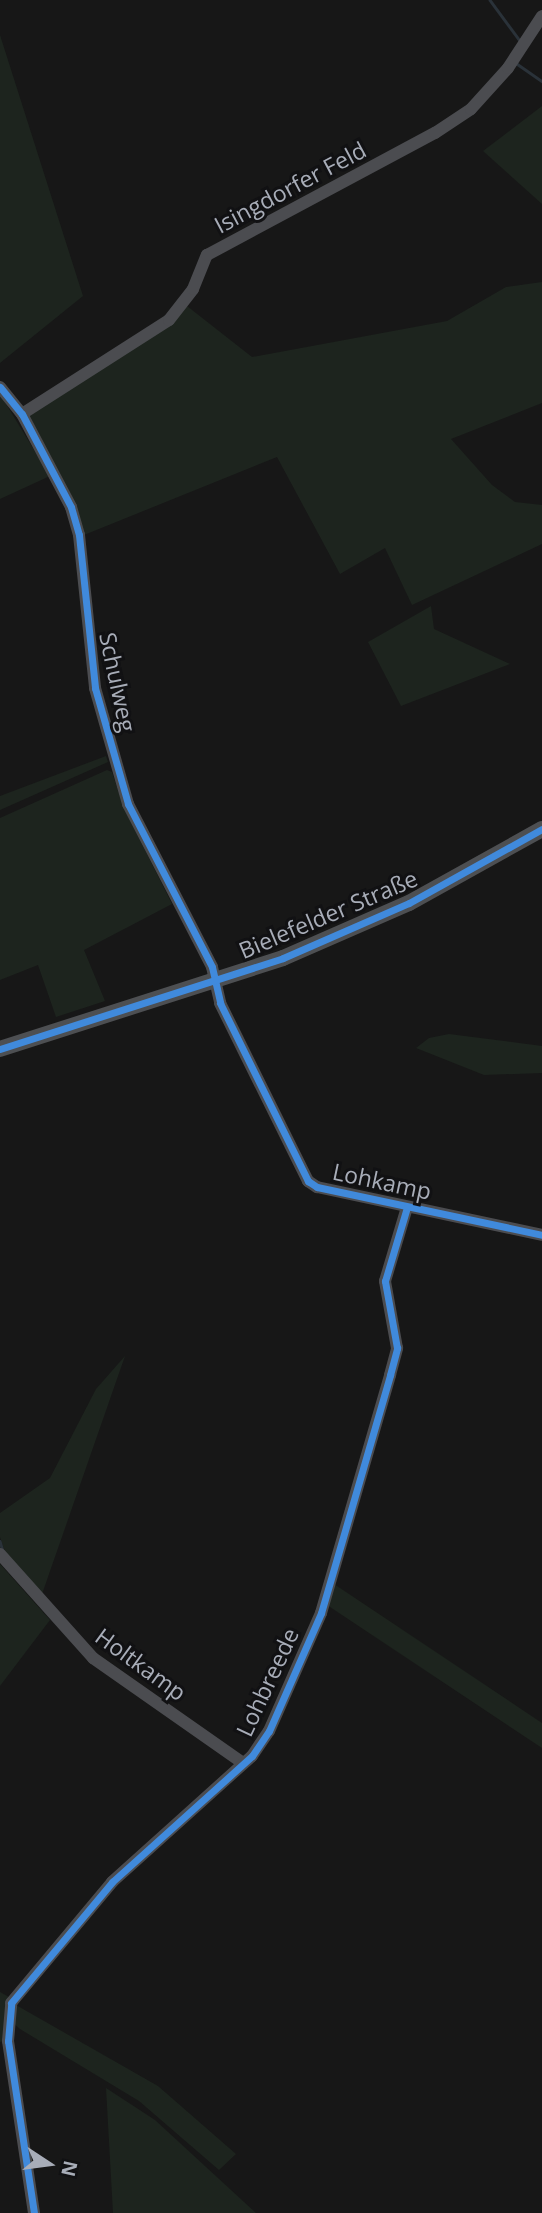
<!DOCTYPE html>
<meta charset="utf-8">
<style>
body{margin:0}
#map{position:relative;width:542px;height:2213px;overflow:hidden;background:#171717;font-family:"Open Sans",sans-serif}
div>[style]{position:absolute}
.green>*{inset:0;background:#1d241e}
.stream>*{height:2.5px;margin:-1.25px;padding:0 1.25px;transform-origin:1.25px;border-radius:1.25px;background:#2a3239}
.minor>*{height:12px;margin:-6px;padding:0 6px;transform-origin:6px;border-radius:6px;background:#4b4c50}
.major>*{height:16px;margin:-8px;padding:0 8px;transform-origin:8px;border-radius:8px;background:#4d4f52}
.cycleway>*{height:7px;margin:-3.5px;padding:0 3.5px;transform-origin:3.5px;border-radius:3.5px;background:#408adc}
span{translate:-50% -50%;white-space:nowrap;text-align:center;line-height:1.15;-webkit-text-stroke:6px #111113;paint-order:stroke}
.street-label{font-size:23px;color:#a8adb8}
.north{position:absolute;left:14px;top:2129px;width:70px;height:70px;-webkit-text-stroke:5px #111113;paint-order:stroke;rotate:103deg;font-size:19px;font-weight:700;line-height:28px;text-align:center;color:#a8adb8}
.north::after{content:'';display:block;margin:auto;width:24px;height:32px;background:#a8adb8;clip-path:polygon(50% 0,100% 100%,50% 72%,0 100%)}
</style>
<div id="map">
<div class="green">
<i style="clip-path:polygon(0 35px,83px 296px,0 363px)"></i>
<i style="clip-path:polygon(542px 106px,542px 204px,483px 151px)"></i>
<i style="clip-path:polygon(542px 282px,542px 403px,451px 439px,492px 485px,515px 502px,542px 505px,542px 544px,412px 605px,385px 548px,340px 574px,277px 457px,84px 535px,28px 414px,187px 306px,252px 357px,447px 321px,506px 287px)"></i>
<i style="clip-path:polygon(0 394px,50px 476px,0 499px)"></i>
<i style="clip-path:polygon(431px 606px,434px 629px,510px 664px,401px 706px,368px 642px)"></i>
<i style="clip-path:polygon(106px 756px,108px 762px,0 810px,0 796px)"></i>
<i style="clip-path:polygon(107px 770px,112px 772px,123px 806px,172px 904px,84px 950px,105px 1001px,56px 1017px,38px 965px,0 980px,0 818px)"></i>
<i style="clip-path:polygon(449px 1034px,542px 1046px,542px 1073px,484px 1075px,416px 1048px,429px 1038px)"></i>
<i style="clip-path:polygon(125px 1356px,41px 1597px,8px 1560px,0 1537px,0 1513px,50px 1478px,96px 1389px)"></i>
<i style="clip-path:polygon(0 1564px,50px 1620px,0 1686px)"></i>
<i style="clip-path:polygon(334px 1584px,542px 1723px,542px 1748px,327px 1605px)"></i>
<i style="clip-path:polygon(0 1992px,9px 1997px,4px 2041px,0 2042px)"></i>
<i style="clip-path:polygon(16px 2005px,158px 2086px,236px 2154px,219px 2170px,139px 2101px,20px 2029px,12px 2022px)"></i>
<i style="clip-path:polygon(106px 2088px,155px 2120px,256px 2213px,113px 2213px)"></i>
</div>
<div class="stream">
<i style="left:490px;top:0;width:52px;rotate:53.6deg"></i>
<i style="left:516px;top:63px;width:32px;rotate:35deg"></i>
<i style="left:0;top:1541px;width:10px;rotate:73deg"></i>
</div>
<div class="minor">
<i style="left:0;top:387px;width:35px;rotate:51deg"></i>
<i style="left:22px;top:414px;width:105px;rotate:62.2deg"></i>
<i style="left:71px;top:507px;width:29px;rotate:74deg"></i>
<i style="left:79px;top:535px;width:154px;rotate:84deg"></i>
<i style="left:95px;top:688px;width:121px;rotate:74.1deg"></i>
<i style="left:128px;top:804px;width:183px;rotate:62.7deg"></i>
<i style="left:212px;top:967px;width:37px;rotate:77deg"></i>
<i style="left:220px;top:1003px;width:199px;rotate:63.7deg"></i>
<i style="left:308px;top:1181px;width:11px;rotate:34deg"></i>
<i style="left:317px;top:1187px;width:230px;rotate:12deg"></i>
<i style="left:22px;top:414px;width:174px;rotate:-32.6deg"></i>
<i style="left:169px;top:320px;width:39px;rotate:-52deg"></i>
<i style="left:193px;top:289px;width:37px;rotate:-68deg"></i>
<i style="left:207px;top:255px;width:259px;rotate:-28.2deg"></i>
<i style="left:435px;top:133px;width:43px;rotate:-33.7deg"></i>
<i style="left:471px;top:109px;width:55px;rotate:-47.9deg"></i>
<i style="left:508px;top:68px;width:62px;rotate:-56.8deg"></i>
<i style="left:0;top:1554px;width:140px;rotate:48.2deg"></i>
<i style="left:93px;top:1658px;width:183px;rotate:35deg"></i>
<i style="left:34px;top:2213px;width:174px;rotate:-98.6deg"></i>
<i style="left:8px;top:2041px;width:38px;rotate:-85deg"></i>
<i style="left:11px;top:2003px;width:158px;rotate:-50.1deg"></i>
<i style="left:112px;top:1882px;width:188px;rotate:-42deg"></i>
<i style="left:252px;top:1756px;width:30px;rotate:-56deg"></i>
<i style="left:269px;top:1731px;width:129px;rotate:-66.2deg"></i>
<i style="left:321px;top:1613px;width:248px;rotate:-73.8deg"></i>
<i style="left:390px;top:1375px;width:28px;rotate:-75deg"></i>
<i style="left:397px;top:1348px;width:68px;rotate:-100.2deg"></i>
<i style="left:385px;top:1281px;width:77px;rotate:-73.4deg"></i>
</div>
<div class="major">
<i style="left:0;top:1049px;width:297px;rotate:-17.8deg"></i>
<i style="left:283px;top:958px;width:137px;rotate:-23.6deg"></i>
<i style="left:409px;top:903px;width:152px;rotate:-29.1deg"></i>
</div>
<div class="cycleway">
<i style="left:0;top:387px;width:35px;rotate:51deg"></i>
<i style="left:22px;top:414px;width:105px;rotate:62.2deg"></i>
<i style="left:71px;top:507px;width:29px;rotate:74deg"></i>
<i style="left:79px;top:535px;width:154px;rotate:84deg"></i>
<i style="left:95px;top:688px;width:121px;rotate:74.1deg"></i>
<i style="left:128px;top:804px;width:183px;rotate:62.7deg"></i>
<i style="left:212px;top:967px;width:37px;rotate:77deg"></i>
<i style="left:220px;top:1003px;width:199px;rotate:63.7deg"></i>
<i style="left:308px;top:1181px;width:11px;rotate:34deg"></i>
<i style="left:317px;top:1187px;width:230px;rotate:12deg"></i>
<i style="left:0;top:1049px;width:297px;rotate:-17.8deg"></i>
<i style="left:283px;top:958px;width:137px;rotate:-23.6deg"></i>
<i style="left:409px;top:903px;width:152px;rotate:-29.1deg"></i>
<i style="left:34px;top:2213px;width:174px;rotate:-98.6deg"></i>
<i style="left:8px;top:2041px;width:38px;rotate:-85deg"></i>
<i style="left:11px;top:2003px;width:158px;rotate:-50.1deg"></i>
<i style="left:112px;top:1882px;width:188px;rotate:-42deg"></i>
<i style="left:252px;top:1756px;width:30px;rotate:-56deg"></i>
<i style="left:269px;top:1731px;width:129px;rotate:-66.2deg"></i>
<i style="left:321px;top:1613px;width:248px;rotate:-73.8deg"></i>
<i style="left:390px;top:1375px;width:28px;rotate:-75deg"></i>
<i style="left:397px;top:1348px;width:68px;rotate:-100.2deg"></i>
<i style="left:385px;top:1281px;width:77px;rotate:-73.4deg"></i>
</div>
<div class="street-label">
<span style="left:290px;top:187px;rotate:-28deg">Isingdorfer Feld</span>
<span style="left:118px;top:682px;rotate:78deg">Schulweg</span>
<span style="left:328px;top:914px;rotate:-23deg">Bielefelder Straße</span>
<span style="left:382px;top:1181px;rotate:12deg">Lohkamp</span>
<span style="left:141px;top:1664px;rotate:36deg">Holtkamp</span>
<span style="left:267px;top:1682px;rotate:-65deg">Lohbreede</span>
</div>
<div class="north">N</div>
</div>
